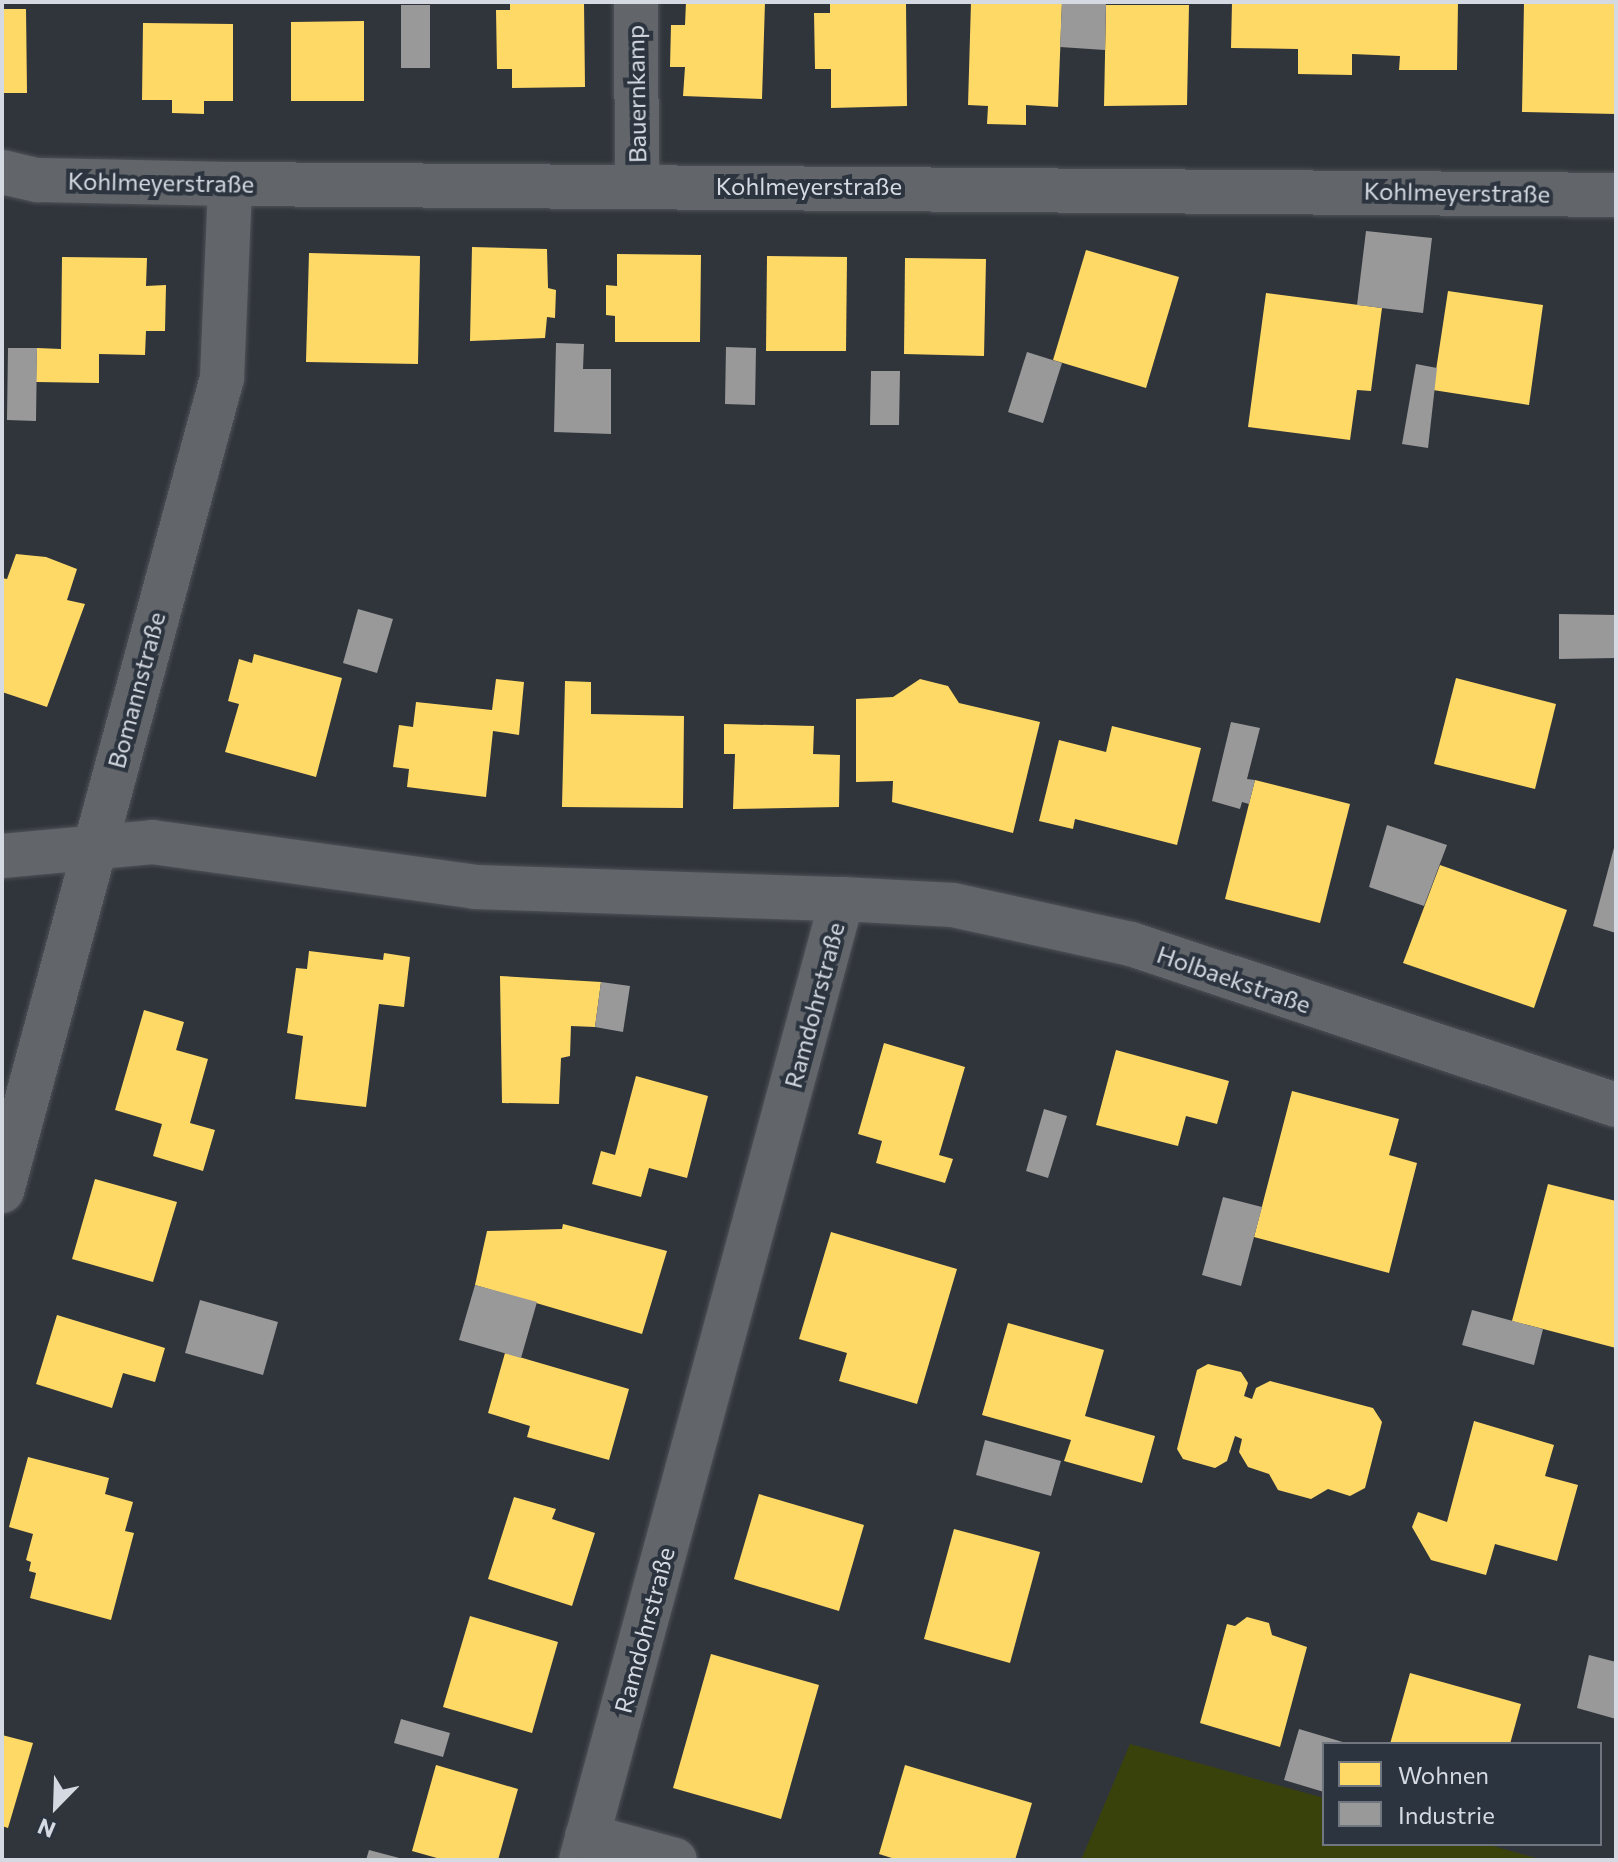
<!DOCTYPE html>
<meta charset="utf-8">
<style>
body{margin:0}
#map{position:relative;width:1618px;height:1862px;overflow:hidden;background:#30353b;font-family:Commissioner,sans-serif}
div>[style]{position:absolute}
.green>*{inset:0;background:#3a420b}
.homes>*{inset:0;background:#ffd966}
.industry>*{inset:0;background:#999}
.roads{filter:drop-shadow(0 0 2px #4e5258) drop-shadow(0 0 2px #4e5258)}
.minor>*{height:44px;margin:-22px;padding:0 22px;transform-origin:22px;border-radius:22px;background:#62666a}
span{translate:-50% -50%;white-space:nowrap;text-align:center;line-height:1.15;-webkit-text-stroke:8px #2c343f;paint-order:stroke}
.street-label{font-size:24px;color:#d5dae2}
.frame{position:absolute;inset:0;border:4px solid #d5dae2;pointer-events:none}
.legend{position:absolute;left:1322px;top:1742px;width:280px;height:104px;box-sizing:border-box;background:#2c343f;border:2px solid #707680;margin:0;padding:10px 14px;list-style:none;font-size:24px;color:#d5dae2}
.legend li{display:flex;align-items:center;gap:16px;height:40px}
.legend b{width:40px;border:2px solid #707680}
.north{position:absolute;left:16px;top:1766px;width:80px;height:80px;-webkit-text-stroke:6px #2c343f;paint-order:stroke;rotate:203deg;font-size:22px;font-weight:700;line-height:32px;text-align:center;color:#d5dae2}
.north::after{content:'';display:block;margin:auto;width:28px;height:36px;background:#d5dae2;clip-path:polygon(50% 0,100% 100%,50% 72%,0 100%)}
</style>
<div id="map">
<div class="green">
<i style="clip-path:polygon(1130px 1744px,1324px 1798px,1324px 1844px,1486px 1844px,1543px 1860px,1081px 1860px)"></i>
</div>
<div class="homes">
<i style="clip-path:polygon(510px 2px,584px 2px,585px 87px,512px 88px,512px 69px,497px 69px,496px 10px,510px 10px)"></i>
<i style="clip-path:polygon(686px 2px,765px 2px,762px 99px,683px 96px,685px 67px,670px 67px,671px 25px,685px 25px)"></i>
<i style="clip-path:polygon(830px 2px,906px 2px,907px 106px,831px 108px,831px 69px,815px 69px,814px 13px,830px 13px)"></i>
<i style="clip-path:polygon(971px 2px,1062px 2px,1058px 107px,1026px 105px,1026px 125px,987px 124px,988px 106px,968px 105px)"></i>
<i style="clip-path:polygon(1232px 2px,1458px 2px,1457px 70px,1399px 70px,1400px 56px,1352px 54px,1352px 75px,1298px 74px,1298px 49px,1231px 48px)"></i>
<i style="clip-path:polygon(1524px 2px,1616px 2px,1616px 114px,1522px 112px)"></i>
<i style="clip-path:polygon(1106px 5px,1189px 5px,1187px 105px,1104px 106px)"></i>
<i style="clip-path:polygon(2px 9px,26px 9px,27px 93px,2px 93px)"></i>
<i style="clip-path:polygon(364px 21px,364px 101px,291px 101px,291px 22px)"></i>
<i style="clip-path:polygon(143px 23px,233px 24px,233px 101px,204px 101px,204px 114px,172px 113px,172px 100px,142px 100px)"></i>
<i style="clip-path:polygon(472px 247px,547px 249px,548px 288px,556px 290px,555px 318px,547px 317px,545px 338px,470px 341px)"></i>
<i style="clip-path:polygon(1086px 250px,1179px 277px,1146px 388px,1053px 360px)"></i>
<i style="clip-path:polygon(309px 253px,420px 256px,418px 364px,306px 362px)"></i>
<i style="clip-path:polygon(617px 254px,701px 255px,700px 342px,615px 342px,615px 316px,606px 315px,606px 285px,617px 286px)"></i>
<i style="clip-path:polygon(767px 256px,847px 257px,846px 351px,766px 351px)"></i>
<i style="clip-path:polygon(62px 257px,147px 258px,146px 286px,166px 285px,165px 331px,146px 331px,145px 355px,99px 354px,99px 383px,36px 382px,37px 348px,61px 349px)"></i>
<i style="clip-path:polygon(905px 258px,986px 259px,984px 356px,904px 354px)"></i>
<i style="clip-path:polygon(1448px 291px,1543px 305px,1529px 405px,1433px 390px)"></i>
<i style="clip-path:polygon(1266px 293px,1382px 308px,1371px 391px,1357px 390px,1350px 440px,1248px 427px)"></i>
<i style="clip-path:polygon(16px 554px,46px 557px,77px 569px,67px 600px,85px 604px,47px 707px,2px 692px,2px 578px,7px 579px)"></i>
<i style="clip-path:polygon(254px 654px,342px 678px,316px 777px,225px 752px,239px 704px,228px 701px,239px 659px,252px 663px)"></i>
<i style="clip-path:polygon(1456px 678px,1556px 704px,1535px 789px,1434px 764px)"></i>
<i style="clip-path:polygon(496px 679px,524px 682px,519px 735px,493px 731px,486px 797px,407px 787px,409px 769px,393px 767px,399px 725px,413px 727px,416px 702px,492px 710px)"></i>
<i style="clip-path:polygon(920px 679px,948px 686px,959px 703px,1040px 722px,1013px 833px,892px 802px,893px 781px,856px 782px,856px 699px,893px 697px)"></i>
<i style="clip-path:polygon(565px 681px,591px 682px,591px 714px,684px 716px,683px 808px,562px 807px)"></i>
<i style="clip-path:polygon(724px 724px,814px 726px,813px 754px,840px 755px,839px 807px,733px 809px,735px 754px,724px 754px)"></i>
<i style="clip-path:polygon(1112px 726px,1201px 748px,1177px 845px,1075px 819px,1073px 829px,1039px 821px,1059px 740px,1106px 752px)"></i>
<i style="clip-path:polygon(1255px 780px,1350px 804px,1320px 923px,1225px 899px)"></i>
<i style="clip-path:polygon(1440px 865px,1567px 910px,1534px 1008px,1403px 963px)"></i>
<i style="clip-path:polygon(309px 951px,383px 960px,384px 953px,410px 957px,404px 1007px,379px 1004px,366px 1107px,295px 1099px,303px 1036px,287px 1033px,296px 968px,307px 969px)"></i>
<i style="clip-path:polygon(500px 976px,601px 982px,595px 1027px,571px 1026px,570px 1056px,561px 1058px,559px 1104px,502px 1103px)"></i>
<i style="clip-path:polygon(144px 1010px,184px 1022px,176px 1050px,208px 1059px,190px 1123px,215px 1130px,203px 1171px,153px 1156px,162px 1124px,115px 1110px)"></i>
<i style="clip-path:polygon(884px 1043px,965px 1067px,939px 1155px,953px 1159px,945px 1183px,876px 1163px,882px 1141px,858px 1134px)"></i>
<i style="clip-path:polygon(1116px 1050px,1229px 1081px,1217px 1124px,1186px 1116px,1178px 1146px,1096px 1125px)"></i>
<i style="clip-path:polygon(636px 1076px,708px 1096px,687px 1178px,649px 1168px,641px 1197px,592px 1184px,601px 1151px,615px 1155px)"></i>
<i style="clip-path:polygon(1292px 1091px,1399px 1119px,1389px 1155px,1417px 1163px,1389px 1273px,1254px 1237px)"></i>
<i style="clip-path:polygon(95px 1179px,177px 1202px,153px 1282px,72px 1259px)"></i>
<i style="clip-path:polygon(1548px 1184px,1616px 1201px,1616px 1348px,1512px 1321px)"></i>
<i style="clip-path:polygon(563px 1224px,667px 1251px,642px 1334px,475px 1285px,487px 1231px,562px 1229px)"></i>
<i style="clip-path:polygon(831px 1232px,957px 1269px,917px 1404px,839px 1381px,847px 1353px,799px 1339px)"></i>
<i style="clip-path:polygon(57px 1315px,165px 1348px,155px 1382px,123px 1373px,112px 1408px,36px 1384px)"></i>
<i style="clip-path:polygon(1008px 1323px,1104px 1350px,1085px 1416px,1155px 1436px,1142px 1483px,1064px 1461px,1071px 1440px,982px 1415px)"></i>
<i style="clip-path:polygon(505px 1353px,629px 1389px,609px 1460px,527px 1437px,530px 1426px,488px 1413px)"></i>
<i style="clip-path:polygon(1208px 1364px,1241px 1372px,1248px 1383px,1244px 1396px,1252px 1399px,1256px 1388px,1270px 1381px,1373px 1408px,1382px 1422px,1365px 1488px,1350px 1496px,1328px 1489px,1311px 1499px,1278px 1490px,1269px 1474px,1248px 1467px,1239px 1452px,1242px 1439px,1235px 1436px,1227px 1461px,1215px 1468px,1183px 1459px,1177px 1449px,1197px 1370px)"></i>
<i style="clip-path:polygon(1474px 1421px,1554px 1445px,1545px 1476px,1578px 1485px,1557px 1561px,1495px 1544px,1486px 1575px,1431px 1560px,1412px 1527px,1418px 1512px,1447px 1522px)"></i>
<i style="clip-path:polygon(28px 1457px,109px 1478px,105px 1494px,133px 1502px,125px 1531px,134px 1533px,111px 1620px,30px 1598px,36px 1573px,29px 1571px,31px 1562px,26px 1560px,33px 1534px,9px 1527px)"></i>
<i style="clip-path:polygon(759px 1494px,864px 1525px,839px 1611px,734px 1579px)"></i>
<i style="clip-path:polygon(514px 1497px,556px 1509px,552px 1519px,595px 1533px,572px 1606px,488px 1579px)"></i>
<i style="clip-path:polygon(954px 1529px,1040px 1552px,1010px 1663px,924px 1639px)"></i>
<i style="clip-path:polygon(470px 1616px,558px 1642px,532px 1733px,443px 1707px)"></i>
<i style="clip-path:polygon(1247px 1617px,1269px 1623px,1272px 1635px,1307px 1647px,1280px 1747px,1200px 1723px,1227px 1624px,1235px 1626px)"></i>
<i style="clip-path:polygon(711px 1654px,819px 1685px,781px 1819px,673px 1788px)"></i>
<i style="clip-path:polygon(1410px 1673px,1521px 1704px,1510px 1744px,1390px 1744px)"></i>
<i style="clip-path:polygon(2px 1735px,33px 1743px,8px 1828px,2px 1826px)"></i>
<i style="clip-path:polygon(436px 1765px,518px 1789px,498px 1860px,444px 1860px,412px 1851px)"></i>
<i style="clip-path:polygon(905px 1765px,1032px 1803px,1015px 1860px,898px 1860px,879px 1854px)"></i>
</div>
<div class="industry">
<i style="clip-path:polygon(1062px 2px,1106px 2px,1105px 50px,1060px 47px)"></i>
<i style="clip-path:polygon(401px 5px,430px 5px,430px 68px,401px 68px)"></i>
<i style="clip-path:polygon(1366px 231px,1432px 238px,1423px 313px,1357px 305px)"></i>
<i style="clip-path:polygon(556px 343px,584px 344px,583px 369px,611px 369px,611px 434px,554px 432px)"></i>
<i style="clip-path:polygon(726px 347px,756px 348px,755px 405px,725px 404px)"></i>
<i style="clip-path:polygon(8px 348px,37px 348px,36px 421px,7px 420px)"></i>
<i style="clip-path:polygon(1027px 352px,1062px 363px,1043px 423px,1008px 412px)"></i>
<i style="clip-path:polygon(1416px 364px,1437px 368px,1428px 448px,1402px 444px)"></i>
<i style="clip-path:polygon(871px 371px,900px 371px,899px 425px,870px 425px)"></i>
<i style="clip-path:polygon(358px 609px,393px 619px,377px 673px,343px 663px)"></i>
<i style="clip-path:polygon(1559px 614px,1616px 615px,1616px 658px,1559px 659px)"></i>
<i style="clip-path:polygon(1231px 722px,1260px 728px,1247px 779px,1255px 780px,1249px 804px,1242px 802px,1240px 809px,1212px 801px)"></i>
<i style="clip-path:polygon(1387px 825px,1447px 845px,1424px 906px,1369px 887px)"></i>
<i style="clip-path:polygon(1615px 844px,1616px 844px,1616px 933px,1593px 926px)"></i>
<i style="clip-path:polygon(601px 982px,630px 986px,623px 1032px,595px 1027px)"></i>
<i style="clip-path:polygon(1044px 1109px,1067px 1116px,1048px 1178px,1026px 1171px)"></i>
<i style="clip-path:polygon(1223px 1197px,1262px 1207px,1241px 1286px,1202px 1275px)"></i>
<i style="clip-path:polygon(475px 1285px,537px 1302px,521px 1358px,459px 1340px)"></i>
<i style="clip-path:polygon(200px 1300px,278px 1322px,263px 1375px,185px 1353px)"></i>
<i style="clip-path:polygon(1472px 1310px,1543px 1329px,1534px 1365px,1462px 1345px)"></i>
<i style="clip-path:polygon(985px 1440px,1061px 1461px,1051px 1496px,976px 1475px)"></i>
<i style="clip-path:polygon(1589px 1655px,1616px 1662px,1616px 1719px,1577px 1708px)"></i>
<i style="clip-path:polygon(401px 1719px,450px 1733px,443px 1757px,394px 1743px)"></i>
<i style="clip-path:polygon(1299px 1729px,1346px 1743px,1324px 1744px,1324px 1792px,1284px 1780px)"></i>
<i style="clip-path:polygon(369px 1850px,403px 1859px,402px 1860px,366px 1860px)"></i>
</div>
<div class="roads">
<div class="minor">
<i style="left:636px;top:2px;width:185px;rotate:89.7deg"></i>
<i style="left:2px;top:172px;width:37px;rotate:13deg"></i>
<i style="left:38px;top:180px;width:192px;rotate:1.2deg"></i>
<i style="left:230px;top:184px;width:1386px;rotate:0.45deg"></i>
<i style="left:2px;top:856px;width:151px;rotate:-5.3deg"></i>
<i style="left:152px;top:842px;width:326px;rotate:7.9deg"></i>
<i style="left:475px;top:887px;width:367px;rotate:1.9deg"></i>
<i style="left:842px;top:899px;width:996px;rotate:105.19deg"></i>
<i style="left:842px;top:899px;width:111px;rotate:3.1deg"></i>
<i style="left:953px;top:905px;width:182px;rotate:12.4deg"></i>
<i style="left:1131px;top:944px;width:511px;rotate:18.36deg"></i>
<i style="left:2px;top:1191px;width:842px;rotate:-74.86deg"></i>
<i style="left:222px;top:378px;width:194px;rotate:-87.6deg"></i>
<i style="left:587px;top:1836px;width:91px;rotate:15.3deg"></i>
</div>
</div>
<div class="street-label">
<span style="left:636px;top:94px;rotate:-91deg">Bauernkamp</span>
<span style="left:161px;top:182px;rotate:1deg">Kohlmeyerstraße</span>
<span style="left:809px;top:186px">Kohlmeyerstraße</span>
<span style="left:1457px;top:192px;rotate:1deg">Kohlmeyerstraße</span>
<span style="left:136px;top:690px;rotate:-75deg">Bomannstraße</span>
<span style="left:1234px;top:979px;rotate:19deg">Holbaekstraße</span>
<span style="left:814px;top:1005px;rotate:-75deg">Ramdohrstraße</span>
<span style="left:644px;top:1630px;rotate:-75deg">Ramdohrstraße</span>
</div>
<div class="frame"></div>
<ul class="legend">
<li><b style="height:22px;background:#ffd966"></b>Wohnen</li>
<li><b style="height:22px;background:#999"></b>Industrie</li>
</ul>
<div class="north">N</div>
</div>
